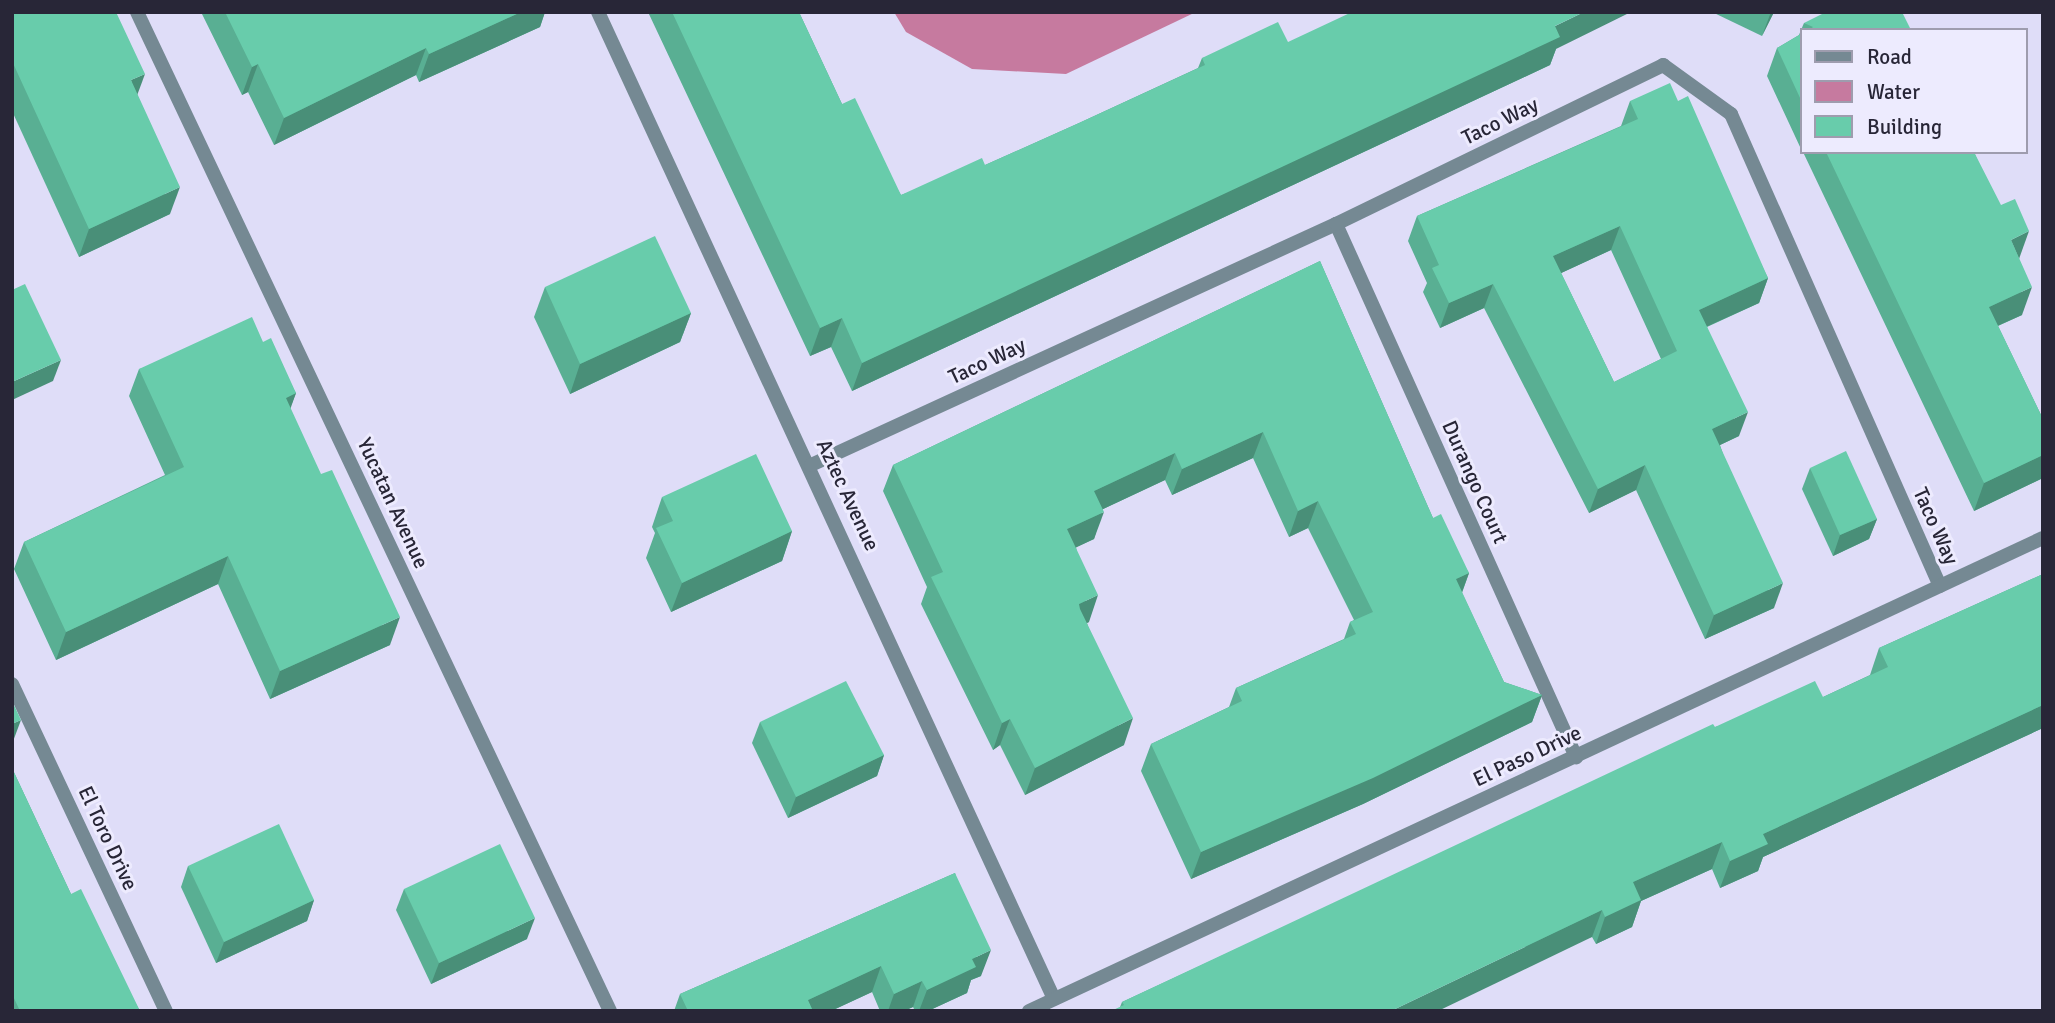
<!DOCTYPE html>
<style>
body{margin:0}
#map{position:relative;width:2055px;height:1023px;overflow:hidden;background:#dfddf8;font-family:Signika,sans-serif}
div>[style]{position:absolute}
.water>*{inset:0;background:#c67a9f}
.minor>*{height:14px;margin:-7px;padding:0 7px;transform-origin:7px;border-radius:7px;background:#758993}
.wall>*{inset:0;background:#59af93}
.shaded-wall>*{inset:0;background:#498f78}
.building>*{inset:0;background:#68ccab}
span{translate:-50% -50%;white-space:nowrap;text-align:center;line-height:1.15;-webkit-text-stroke:6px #edebfe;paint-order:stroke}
.street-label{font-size:21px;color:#282637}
.frame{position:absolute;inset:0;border:14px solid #282637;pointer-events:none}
.legend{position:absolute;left:1800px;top:28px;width:228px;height:126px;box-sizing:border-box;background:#edebfe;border:2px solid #9e9cae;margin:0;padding:9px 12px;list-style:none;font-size:21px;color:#282637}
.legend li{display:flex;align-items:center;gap:14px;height:35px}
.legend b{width:35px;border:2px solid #9e9cae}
</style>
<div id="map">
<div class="water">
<i style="clip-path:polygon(894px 12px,1196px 12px,1066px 74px,972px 69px,906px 32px)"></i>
</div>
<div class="minor">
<i style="left:137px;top:12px;width:1105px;rotate:64.66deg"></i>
<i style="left:598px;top:12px;width:1087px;rotate:65.2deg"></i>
<i style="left:1336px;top:224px;width:585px;rotate:65.76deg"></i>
<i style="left:811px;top:465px;width:578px;rotate:-24.66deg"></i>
<i style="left:1336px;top:224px;width:364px;rotate:-25.9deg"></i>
<i style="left:1663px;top:65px;width:84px;rotate:35.8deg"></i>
<i style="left:1731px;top:114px;width:516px;rotate:66.12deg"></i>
<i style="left:12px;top:684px;width:361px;rotate:64.8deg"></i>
<i style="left:1029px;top:1011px;width:1119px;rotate:-25.01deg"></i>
</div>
<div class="wall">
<i style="clip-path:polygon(12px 12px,137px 95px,170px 214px,79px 257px,12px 111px)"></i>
<i style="clip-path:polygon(201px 12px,545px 12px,540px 27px,419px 82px,416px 75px,274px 145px,248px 92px,242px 95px)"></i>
<i style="clip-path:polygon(648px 12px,799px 12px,842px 104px,901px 195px,985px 165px,1079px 123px,1198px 68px,1202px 58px,1288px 42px,1556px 49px,1550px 65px,852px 391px,831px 347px,810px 356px)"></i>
<i style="clip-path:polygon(1712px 12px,1774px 12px,1762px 36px)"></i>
<i style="clip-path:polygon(1804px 23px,1911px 30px,1801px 30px)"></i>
<i style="clip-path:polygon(1801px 30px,1801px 149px,1767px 76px,1777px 48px,1799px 35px)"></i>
<i style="clip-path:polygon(evenodd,1630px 101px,1678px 101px,1768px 278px,1759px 303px,1707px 327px,1739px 436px,1720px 445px,1774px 608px,1705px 639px,1636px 490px,1589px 513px,1484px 308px,1440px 328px,1423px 292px,1427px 283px,1408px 241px,1417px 216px,1621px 126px,1630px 101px,1611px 250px,1661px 359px,1614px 382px,1561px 273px,1611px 250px)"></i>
<i style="clip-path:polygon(1803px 152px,1974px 152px,2019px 259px,2022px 315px,1998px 326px,2043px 419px,2043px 478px,1974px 511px)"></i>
<i style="clip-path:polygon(1320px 261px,1433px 518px,1469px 573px,1462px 593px,1504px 682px,1542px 695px,1532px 722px,1363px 804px,1191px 879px,1141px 771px,1151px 744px,1229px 707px,1236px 688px,1344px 639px,1350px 622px,1354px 620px,1308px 528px,1289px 537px,1253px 458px,1172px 495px,1165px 480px,1103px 509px,1094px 539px,1076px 547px,1089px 622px,1087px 623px,1124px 745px,1025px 795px,1000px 745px,993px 750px,921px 604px,927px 587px,883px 491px,893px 465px)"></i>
<i style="clip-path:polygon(545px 287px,691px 313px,680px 342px,570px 394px,534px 317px)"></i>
<i style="clip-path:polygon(263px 342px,296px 393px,290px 408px,390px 645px,270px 699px,218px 584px,56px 660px,14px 569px,24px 542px,165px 475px,129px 396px,139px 369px)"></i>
<i style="clip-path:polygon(1810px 468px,1877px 519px,1869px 539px,1833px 556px,1802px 489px)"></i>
<i style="clip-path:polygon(662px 497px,792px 531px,782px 561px,671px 612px,646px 558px,655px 533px,652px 527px)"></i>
<i style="clip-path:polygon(2043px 574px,2043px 728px,1763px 857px,1758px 871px,1720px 888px,1712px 869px,1641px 901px,1632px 927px,1596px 944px,1592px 937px,1120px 1007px,1122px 1002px,1715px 727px,1823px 697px,1870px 675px,1879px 648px)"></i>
<i style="clip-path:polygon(760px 722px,884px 755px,877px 776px,788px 818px,752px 743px)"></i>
<i style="clip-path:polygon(12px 768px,71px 894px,140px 1011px,12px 1011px)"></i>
<i style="clip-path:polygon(188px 866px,314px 900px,307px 921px,216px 963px,181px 887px)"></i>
<i style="clip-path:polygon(955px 873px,981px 976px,971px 980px,967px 993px,928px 1011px,915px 1011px,913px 1007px,904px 1011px,880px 1011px,872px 992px,831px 1011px,674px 1011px,680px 994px)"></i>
<i style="clip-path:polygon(404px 889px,527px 939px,431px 984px,396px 910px)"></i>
</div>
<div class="shaded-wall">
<i style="clip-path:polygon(521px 12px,545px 12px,540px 27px,419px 82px,429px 54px)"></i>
<i style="clip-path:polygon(1584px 12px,1631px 12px,1556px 49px,1550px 65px,852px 391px,862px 363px)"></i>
<i style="clip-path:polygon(1771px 12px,1774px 12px,1762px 36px)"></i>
<i style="clip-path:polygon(426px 48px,416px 75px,274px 145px,284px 118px)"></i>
<i style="clip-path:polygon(258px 64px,248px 92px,242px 95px,252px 67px)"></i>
<i style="clip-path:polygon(145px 74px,135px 101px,131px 80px)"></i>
<i style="clip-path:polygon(180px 187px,170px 214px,79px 257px,89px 229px)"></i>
<i style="clip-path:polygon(1620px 226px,1611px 250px,1544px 281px,1553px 256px)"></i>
<i style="clip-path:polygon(2029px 231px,2019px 259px,2011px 240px)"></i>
<i style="clip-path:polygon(1768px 278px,1759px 303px,1690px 334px,1699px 310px)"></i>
<i style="clip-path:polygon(1493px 284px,1484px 308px,1440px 328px,1449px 303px)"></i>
<i style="clip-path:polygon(2032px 287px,2022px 315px,1979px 334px,1989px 307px)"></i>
<i style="clip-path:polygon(691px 313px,680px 342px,570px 394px,580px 364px)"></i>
<i style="clip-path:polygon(842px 318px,831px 347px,810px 356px,820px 328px)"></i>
<i style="clip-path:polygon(61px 360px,53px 381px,12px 400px,12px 382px)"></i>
<i style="clip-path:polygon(296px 393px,286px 421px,286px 398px)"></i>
<i style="clip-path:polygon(1748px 412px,1739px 436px,1703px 453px,1712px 429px)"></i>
<i style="clip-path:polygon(1263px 432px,1253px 458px,1172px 495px,1182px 469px)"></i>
<i style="clip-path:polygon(1175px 453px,1165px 480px,1084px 518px,1094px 491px)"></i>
<i style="clip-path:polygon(2043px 455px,2043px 478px,1974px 511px,1984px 483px)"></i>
<i style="clip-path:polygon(1645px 465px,1636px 490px,1589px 513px,1598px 489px)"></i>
<i style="clip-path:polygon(1318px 501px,1308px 528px,1289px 537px,1298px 511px)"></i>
<i style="clip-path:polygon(1104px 512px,1094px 539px,1058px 556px,1067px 529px)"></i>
<i style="clip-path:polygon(1877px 519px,1869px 539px,1833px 556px,1840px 535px)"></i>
<i style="clip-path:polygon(792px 531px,782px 561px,671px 612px,682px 583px)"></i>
<i style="clip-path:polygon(228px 556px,218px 584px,56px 660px,66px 632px)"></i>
<i style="clip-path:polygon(1469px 573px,1459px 600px,1456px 579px)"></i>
<i style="clip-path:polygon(1783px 583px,1774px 608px,1705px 639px,1714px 615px)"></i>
<i style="clip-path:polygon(1098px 595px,1089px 622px,1069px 631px,1079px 604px)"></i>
<i style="clip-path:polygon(400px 617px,390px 645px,270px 699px,280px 671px)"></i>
<i style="clip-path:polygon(1542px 695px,1532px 722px,1363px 804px,1191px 879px,1201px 852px)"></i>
<i style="clip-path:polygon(2043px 705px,2043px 728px,1763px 857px,1758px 871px,1720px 888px,1730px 861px,1763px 834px)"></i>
<i style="clip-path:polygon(1133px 718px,1124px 745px,1025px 795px,1035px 768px)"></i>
<i style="clip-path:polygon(1010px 719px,1000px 745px,993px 750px,1002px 723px)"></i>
<i style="clip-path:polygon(21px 720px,12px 744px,12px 724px)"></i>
<i style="clip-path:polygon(884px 755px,877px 776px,788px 818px,796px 797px)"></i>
<i style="clip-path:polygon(1722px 842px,1712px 869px,1641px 901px,1632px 927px,1596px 944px,1605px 917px,1633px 882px)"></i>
<i style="clip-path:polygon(314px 900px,307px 921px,216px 963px,224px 942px)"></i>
<i style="clip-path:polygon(1602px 910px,1592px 937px,1438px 1011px,1391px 1011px)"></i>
<i style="clip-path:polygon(535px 918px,527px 939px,431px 984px,439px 963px)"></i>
<i style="clip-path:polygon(991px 950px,981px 976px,971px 980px,967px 993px,928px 1011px,919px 1011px,927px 990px,972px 959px)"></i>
<i style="clip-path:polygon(881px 966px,872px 992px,831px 1011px,804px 1011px,808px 1000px)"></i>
<i style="clip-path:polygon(922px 981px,913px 1007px,904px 1011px,888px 1011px,894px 994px)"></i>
</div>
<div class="building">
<i style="clip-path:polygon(12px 12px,116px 12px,145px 74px,131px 80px,180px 187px,89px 229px,12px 61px)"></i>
<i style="clip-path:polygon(225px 12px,521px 12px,429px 54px,426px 48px,284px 118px,258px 64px,252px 67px)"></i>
<i style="clip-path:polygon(672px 12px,799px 12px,842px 104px,855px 98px,901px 195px,982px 158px,985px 165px,1079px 123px,1205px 65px,1202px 58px,1278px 22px,1288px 42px,1352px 12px,1584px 12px,1555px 26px,1560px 37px,862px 363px,842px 318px,820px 328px)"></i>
<i style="clip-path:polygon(1826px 12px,1902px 12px,1911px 30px,1809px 30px,1813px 27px,1804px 23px)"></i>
<i style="clip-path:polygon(1801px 34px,1801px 100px,1777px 48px)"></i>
<i style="clip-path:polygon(evenodd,1670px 83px,1678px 101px,1688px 96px,1768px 278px,1699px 310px,1748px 412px,1712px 429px,1783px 583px,1714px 615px,1645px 465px,1598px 489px,1493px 284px,1449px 303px,1432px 268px,1439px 265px,1417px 216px,1638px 119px,1630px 101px,1670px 83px,1620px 226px,1677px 351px,1614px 382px,1553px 256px,1620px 226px)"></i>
<i style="clip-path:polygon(1826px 152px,1974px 152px,2001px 205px,2015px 199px,2029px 231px,2011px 240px,2032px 287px,1989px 307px,2043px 419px,2043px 455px,1984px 483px)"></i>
<i style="clip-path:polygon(655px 236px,691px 313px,580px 364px,545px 287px)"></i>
<i style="clip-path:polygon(1320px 261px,1433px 518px,1441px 514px,1469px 573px,1456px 579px,1504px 682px,1542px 695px,1373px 778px,1201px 852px,1151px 744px,1242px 701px,1236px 688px,1356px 634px,1350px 622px,1373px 612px,1318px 501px,1298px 511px,1263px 432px,1182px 469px,1175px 453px,1094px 491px,1104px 512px,1067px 529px,1098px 595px,1079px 604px,1080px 609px,1133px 718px,1035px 768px,1010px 719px,1002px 723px,931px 577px,943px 572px,893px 465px)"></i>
<i style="clip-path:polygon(25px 284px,61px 360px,12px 382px,12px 290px)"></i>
<i style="clip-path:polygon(252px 317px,263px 342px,271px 338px,296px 393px,286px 398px,321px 474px,332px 470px,400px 617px,280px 671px,228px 556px,66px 632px,24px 542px,184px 467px,139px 369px)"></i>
<i style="clip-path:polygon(1846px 451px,1877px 519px,1840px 535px,1810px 468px)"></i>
<i style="clip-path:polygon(756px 454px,792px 531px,682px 583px,656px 528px,673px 521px,662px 497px)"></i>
<i style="clip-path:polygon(2043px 574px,2043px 705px,1763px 834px,1768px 844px,1730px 861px,1722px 842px,1633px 882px,1641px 900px,1605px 917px,1602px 910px,1391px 1011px,1111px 1011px,1124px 1005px,1122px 1002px,1713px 724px,1715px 727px,1815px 681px,1823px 697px,1888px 667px,1879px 648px)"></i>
<i style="clip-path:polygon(846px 681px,884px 755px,796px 797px,760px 722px)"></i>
<i style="clip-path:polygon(12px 701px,21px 720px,12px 724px)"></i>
<i style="clip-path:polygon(12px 768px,71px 894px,81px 889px,140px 1011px,20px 1011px,12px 994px)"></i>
<i style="clip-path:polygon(279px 824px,314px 900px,224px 942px,188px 866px)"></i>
<i style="clip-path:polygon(500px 844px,535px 918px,439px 963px,404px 889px)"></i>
<i style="clip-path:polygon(955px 873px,991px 950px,972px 959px,976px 967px,927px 990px,922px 981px,894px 994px,881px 966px,808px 1000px,813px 1011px,688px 1011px,680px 994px)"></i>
</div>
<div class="street-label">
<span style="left:1500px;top:121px;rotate:-26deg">Taco Way</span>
<span style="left:987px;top:361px;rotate:-25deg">Taco Way</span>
<span style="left:1475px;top:482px;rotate:66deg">Durango Court</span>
<span style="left:848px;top:495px;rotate:65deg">Aztec Avenue</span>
<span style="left:393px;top:503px;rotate:65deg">Yucatan Avenue</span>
<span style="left:1936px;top:526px;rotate:66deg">Taco Way</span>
<span style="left:1527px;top:756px;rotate:-25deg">El Paso Drive</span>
<span style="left:108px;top:838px;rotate:65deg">El Toro Drive</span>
</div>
<div class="frame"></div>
<ul class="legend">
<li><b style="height:9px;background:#758993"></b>Road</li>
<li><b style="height:19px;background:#c67a9f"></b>Water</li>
<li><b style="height:19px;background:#68ccab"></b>Building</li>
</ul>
</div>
